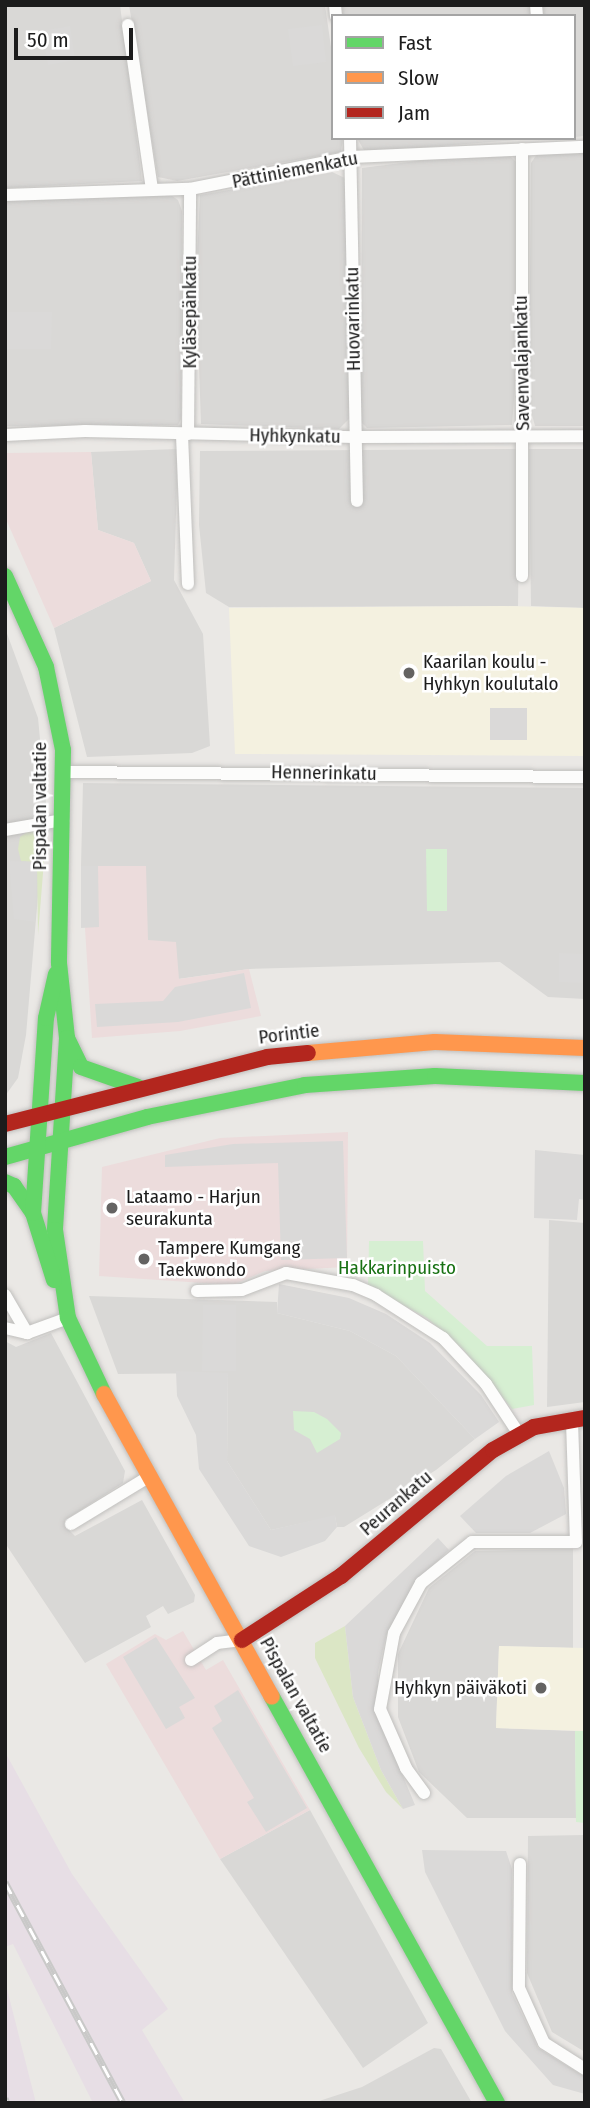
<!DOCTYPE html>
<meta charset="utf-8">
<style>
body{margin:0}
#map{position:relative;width:590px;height:2108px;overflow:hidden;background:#eae8e5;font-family:"Fira Sans Condensed",sans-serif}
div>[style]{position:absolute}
.residential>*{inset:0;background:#d9d8d6}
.commercial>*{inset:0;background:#ecdcdc}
.industrial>*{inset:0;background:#e7dee5}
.education>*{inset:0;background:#f4f1e0}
.grass>*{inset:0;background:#dbe6c5}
.park>*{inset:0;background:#d6efd2}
.parking>*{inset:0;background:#dad9d8}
.roads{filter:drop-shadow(0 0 2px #c0bfbd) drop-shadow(0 0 2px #c0bfbd)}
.street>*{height:12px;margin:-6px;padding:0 6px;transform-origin:6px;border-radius:6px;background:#fcfcfb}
.fast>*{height:16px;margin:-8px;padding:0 8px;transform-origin:8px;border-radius:8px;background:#63d668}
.slow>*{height:16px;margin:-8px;padding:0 8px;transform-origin:8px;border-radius:8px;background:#ff974d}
.jam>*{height:16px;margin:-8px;padding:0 8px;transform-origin:8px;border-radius:8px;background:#b3261e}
.rail>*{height:7px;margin-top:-3.5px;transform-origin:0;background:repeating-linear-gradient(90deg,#fff 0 13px,#c9c9c8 0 26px);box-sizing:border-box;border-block:2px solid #c9c9c8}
.dots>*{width:19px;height:19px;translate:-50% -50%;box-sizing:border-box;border:4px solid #fff;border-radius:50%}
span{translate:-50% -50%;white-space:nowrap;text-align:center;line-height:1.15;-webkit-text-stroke:5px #fff;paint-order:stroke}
.street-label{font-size:19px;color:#1c1c1c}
.poi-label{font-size:19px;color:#1c1c1c}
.left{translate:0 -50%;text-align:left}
.right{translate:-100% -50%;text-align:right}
.park-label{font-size:19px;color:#187113}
.frame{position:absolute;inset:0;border:7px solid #1c1c1c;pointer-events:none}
.legend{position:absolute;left:331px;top:14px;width:245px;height:126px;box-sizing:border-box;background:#fff;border:2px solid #a4a4a4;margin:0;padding:9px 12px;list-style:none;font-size:21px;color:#1c1c1c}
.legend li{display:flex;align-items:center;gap:14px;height:35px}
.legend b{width:35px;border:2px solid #a4a4a4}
.scale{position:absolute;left:14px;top:28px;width:119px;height:32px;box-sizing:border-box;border:4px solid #1c1c1c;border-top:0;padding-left:9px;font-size:21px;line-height:24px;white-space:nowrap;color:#1c1c1c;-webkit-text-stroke:5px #fff;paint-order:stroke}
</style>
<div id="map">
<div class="residential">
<i style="clip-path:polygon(5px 5px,120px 5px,142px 181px,5px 188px)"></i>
<i style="clip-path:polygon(129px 5px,325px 5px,333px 61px,333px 138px,343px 138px,341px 152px,177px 181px,158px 177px)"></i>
<i style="clip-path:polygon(339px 5px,530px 5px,531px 16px,340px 16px)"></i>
<i style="clip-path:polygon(542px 5px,585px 5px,585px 136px,574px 137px,574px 16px,543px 16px)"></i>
<i style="clip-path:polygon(357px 138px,542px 138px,365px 152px)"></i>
<i style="clip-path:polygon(585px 153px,585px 426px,535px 426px,529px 404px,531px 163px,537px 154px)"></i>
<i style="clip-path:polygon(509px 155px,516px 162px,517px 360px,512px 425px,367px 428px,361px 422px,362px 168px,440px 158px)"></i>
<i style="clip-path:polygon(332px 172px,347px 179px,349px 419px,339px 429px,201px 424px,196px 280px,200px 195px)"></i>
<i style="clip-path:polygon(169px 194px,178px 200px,182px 211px,181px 419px,178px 425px,5px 426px,5px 201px)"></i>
<i style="clip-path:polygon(178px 449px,174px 580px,203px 634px,210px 746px,192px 753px,87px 757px,54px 628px,151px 581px,134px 543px,98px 530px,91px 452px)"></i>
<i style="clip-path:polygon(520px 449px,518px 606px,229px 607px,206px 593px,199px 525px,200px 451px)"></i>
<i style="clip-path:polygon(529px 449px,585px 449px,585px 608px,531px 606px)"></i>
<i style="clip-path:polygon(5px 628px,38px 718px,46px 803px,26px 1035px,18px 1078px,5px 1096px)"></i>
<i style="clip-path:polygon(83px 783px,585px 788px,585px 999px,548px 997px,500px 962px,249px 969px,178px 979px,81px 866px)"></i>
<i style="clip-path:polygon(549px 1220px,585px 1223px,585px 1402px,547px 1407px)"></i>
<i style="clip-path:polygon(89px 1296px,277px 1302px,277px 1313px,350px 1331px,396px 1356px,475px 1439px,436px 1470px,344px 1527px,337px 1527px,335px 1516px,271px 1530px,227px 1461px,228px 1373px,118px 1374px)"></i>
<i style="clip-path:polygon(51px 1333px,125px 1471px,123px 1483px,65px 1520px,65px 1526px,75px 1536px,142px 1500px,195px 1595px,194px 1602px,168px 1614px,163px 1606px,146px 1616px,151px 1627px,85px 1663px,5px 1543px,5px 1341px,16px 1347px)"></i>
<i style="clip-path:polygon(573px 1549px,573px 1648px,499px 1646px,496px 1728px,575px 1731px,576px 1818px,467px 1818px,419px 1772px,398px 1717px,398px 1654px,429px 1588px,475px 1551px)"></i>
<i style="clip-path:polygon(310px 1810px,428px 2023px,363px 2068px,220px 1859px)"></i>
<i style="clip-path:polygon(585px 1835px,585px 2052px,552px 2032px,527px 1973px,528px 1836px)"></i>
<i style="clip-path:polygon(434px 2048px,441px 2049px,472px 2103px,313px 2103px,362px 2087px)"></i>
</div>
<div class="commercial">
<i style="clip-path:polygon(91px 452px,98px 530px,134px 543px,151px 581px,54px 628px,5px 517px,5px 453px)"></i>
<i style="clip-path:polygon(81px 866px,146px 866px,148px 940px,176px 942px,179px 979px,249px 969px,261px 1016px,180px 1031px,92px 1038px)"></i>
<i style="clip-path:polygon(348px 1132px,347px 1267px,265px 1271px,233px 1285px,99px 1276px,102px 1167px,220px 1138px)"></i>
<i style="clip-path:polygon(183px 1631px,206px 1670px,223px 1660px,310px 1810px,220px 1859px,106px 1664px,155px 1634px,166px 1640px)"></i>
</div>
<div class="industrial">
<i style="clip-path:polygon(5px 1752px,72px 1874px,168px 2009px,142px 2030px,185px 2103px,93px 2103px,13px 1944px,5px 1947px)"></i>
<i style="clip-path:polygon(5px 1981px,36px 2103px,5px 2103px)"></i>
</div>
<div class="education">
<i style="clip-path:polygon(504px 606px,585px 608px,585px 756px,235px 754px,229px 608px)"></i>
<i style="clip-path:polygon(499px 1646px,585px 1648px,585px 1731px,496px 1728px)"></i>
</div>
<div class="grass">
<i style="clip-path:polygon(31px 829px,40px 829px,46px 836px,38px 935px,37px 862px,21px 861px,18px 849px,20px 837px)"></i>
<i style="clip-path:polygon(345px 1626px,353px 1697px,381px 1770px,403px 1809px,386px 1792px,359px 1748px,315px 1658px,315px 1643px)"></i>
</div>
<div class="park">
<i style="clip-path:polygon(426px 849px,447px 849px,447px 911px,427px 911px)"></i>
<i style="clip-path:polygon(369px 1241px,423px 1241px,425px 1291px,487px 1346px,532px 1346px,534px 1405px,512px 1409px,463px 1349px,427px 1318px,368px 1286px)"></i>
<i style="clip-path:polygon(293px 1411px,314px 1412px,327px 1419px,341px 1433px,340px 1439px,317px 1453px,310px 1439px,294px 1430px)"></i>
<i style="clip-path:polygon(575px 1731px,585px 1731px,585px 1823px,576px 1822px)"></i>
</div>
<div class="parking">
<i style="clip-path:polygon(322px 25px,326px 62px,293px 66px,288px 29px)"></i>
<i style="clip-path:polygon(70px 26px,75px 60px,48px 65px,42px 31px)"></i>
<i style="clip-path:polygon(5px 312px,52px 312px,51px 349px,5px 349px)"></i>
<i style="clip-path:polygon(490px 708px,527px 708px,527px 740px,490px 740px)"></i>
<i style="clip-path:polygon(9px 861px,37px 862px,35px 922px,14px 919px)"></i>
<i style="clip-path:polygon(81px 866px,98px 866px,99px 927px,81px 928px)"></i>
<i style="clip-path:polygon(559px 953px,585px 954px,585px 983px,559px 982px)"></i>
<i style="clip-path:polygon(244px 973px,251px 1008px,178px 1022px,97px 1027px,95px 1004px,163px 1001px,175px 987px)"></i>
<i style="clip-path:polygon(343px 1141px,347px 1258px,281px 1260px,278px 1163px,165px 1167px,165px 1155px,233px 1144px)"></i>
<i style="clip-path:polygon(535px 1150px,585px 1155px,585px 1200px,579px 1199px,577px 1220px,534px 1218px)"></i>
<i style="clip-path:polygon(279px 1284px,349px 1298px,386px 1314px,430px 1343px,481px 1395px,499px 1422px,475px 1439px,396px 1356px,350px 1331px,277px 1313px)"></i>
<i style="clip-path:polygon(203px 1305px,236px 1305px,236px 1371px,202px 1371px)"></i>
<i style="clip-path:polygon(176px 1371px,228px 1373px,227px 1461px,271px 1530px,335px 1515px,337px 1527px,325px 1541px,281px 1557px,249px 1546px,199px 1469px,196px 1435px,177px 1396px)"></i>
<i style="clip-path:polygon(549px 1451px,564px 1488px,566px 1514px,530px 1533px,476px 1533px,460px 1516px,506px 1476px)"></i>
<i style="clip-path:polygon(438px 1538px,449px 1550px,415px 1583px,386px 1636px,378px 1672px,378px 1716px,415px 1805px,403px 1809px,381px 1770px,353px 1697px,345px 1626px)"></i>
<i style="clip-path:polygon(156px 1637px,195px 1698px,179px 1707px,185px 1718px,166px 1729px,123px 1657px)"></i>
<i style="clip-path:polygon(238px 1690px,307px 1808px,266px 1832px,247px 1802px,254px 1798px,212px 1728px,222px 1721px,214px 1706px)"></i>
<i style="clip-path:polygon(422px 1850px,506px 1851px,512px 1869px,512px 1993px,538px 2048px,585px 2077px,585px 2094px,553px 2085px,505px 2031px,425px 1872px)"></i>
</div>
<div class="roads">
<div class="street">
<i style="left:335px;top:5px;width:11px;rotate:85deg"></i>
<i style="left:536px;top:5px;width:11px;rotate:85deg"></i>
<i style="left:128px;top:25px;width:166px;rotate:81.7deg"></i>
<i style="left:350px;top:138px;width:363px;rotate:88.9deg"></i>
<i style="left:522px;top:149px;width:427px;rotate:90deg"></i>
<i style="left:5px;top:195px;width:185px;rotate:-1.9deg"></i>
<i style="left:190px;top:189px;width:165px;rotate:-11.2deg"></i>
<i style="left:352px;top:157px;width:233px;rotate:-2.5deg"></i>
<i style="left:188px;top:434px;width:245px;rotate:-89.5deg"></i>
<i style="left:5px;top:435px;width:80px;rotate:-2.9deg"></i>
<i style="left:85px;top:431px;width:270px;rotate:1.3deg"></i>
<i style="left:355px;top:437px;width:230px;rotate:-0.2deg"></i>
<i style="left:182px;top:435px;width:149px;rotate:87.7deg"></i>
<i style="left:64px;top:772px;width:521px;rotate:0.55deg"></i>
<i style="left:5px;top:830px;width:59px;rotate:-9.8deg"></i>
<i style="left:197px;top:1291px;width:45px;rotate:-1.3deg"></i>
<i style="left:242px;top:1290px;width:47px;rotate:-21.1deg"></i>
<i style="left:286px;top:1273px;width:68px;rotate:10.2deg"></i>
<i style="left:353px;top:1285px;width:25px;rotate:23deg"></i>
<i style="left:376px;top:1295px;width:80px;rotate:32.7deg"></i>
<i style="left:443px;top:1338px;width:63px;rotate:46.9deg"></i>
<i style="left:486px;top:1384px;width:60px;rotate:56.6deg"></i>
<i style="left:5px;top:1295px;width:44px;rotate:59.9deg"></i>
<i style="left:5px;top:1328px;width:23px;rotate:13deg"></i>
<i style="left:27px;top:1333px;width:44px;rotate:-20.1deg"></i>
<i style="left:71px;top:1524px;width:92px;rotate:-31.3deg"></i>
<i style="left:191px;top:1660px;width:31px;rotate:-33deg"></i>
<i style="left:217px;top:1643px;width:25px;rotate:-7deg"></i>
<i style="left:424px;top:1793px;width:31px;rotate:-126deg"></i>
<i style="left:406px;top:1768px;width:64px;rotate:-113.8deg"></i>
<i style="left:380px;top:1709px;width:77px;rotate:-79.6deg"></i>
<i style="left:394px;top:1633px;width:57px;rotate:-61.6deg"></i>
<i style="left:421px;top:1583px;width:65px;rotate:-38.8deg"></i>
<i style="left:472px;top:1542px;width:104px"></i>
<i style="left:576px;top:1542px;width:123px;rotate:-91.9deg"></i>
<i style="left:520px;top:1864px;width:124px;rotate:90.5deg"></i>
<i style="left:519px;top:1988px;width:60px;rotate:65.6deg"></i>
<i style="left:544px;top:2043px;width:49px;rotate:32.4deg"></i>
</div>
<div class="fast">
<i style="left:5px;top:576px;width:100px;rotate:65.7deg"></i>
<i style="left:46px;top:667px;width:85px;rotate:78.4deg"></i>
<i style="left:63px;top:750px;width:213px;rotate:91.1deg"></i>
<i style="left:59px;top:963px;width:75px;rotate:83.9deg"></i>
<i style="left:67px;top:1038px;width:192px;rotate:93.6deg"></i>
<i style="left:55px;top:1230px;width:89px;rotate:81.6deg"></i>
<i style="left:68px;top:1318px;width:84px;rotate:64.7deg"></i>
<i style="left:67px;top:1038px;width:32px;rotate:64deg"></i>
<i style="left:81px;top:1067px;width:60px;rotate:19.3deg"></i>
<i style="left:5px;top:1157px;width:148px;rotate:-15.7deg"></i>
<i style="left:147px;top:1117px;width:161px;rotate:-11.4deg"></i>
<i style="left:305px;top:1085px;width:130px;rotate:-4deg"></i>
<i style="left:435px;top:1076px;width:150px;rotate:2.7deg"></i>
<i style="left:5px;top:1182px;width:10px;rotate:24deg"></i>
<i style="left:14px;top:1186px;width:33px;rotate:55deg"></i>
<i style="left:54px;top:1280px;width:70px;rotate:-107.4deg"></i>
<i style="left:33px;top:1213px;width:195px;rotate:-86.2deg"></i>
<i style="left:46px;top:1018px;width:45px;rotate:-77.2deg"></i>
<i style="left:272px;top:1697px;width:464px;rotate:61deg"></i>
</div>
<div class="slow">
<i style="left:308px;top:1053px;width:127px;rotate:-5deg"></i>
<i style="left:435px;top:1042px;width:150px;rotate:2.3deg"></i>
<i style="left:104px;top:1394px;width:346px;rotate:61deg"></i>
</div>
<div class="jam">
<i style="left:5px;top:1124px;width:270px;rotate:-14.3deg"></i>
<i style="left:267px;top:1057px;width:41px;rotate:-5.6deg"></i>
<i style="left:242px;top:1640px;width:118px;rotate:-32.9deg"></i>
<i style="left:341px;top:1576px;width:197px;rotate:-39.7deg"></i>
<i style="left:493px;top:1450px;width:47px;rotate:-29.3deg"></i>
<i style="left:534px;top:1427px;width:52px;rotate:-10deg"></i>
</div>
</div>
<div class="rail">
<i style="left:5px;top:1882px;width:251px;rotate:61.9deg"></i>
<i style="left:5px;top:2098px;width:5px;rotate:68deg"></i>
</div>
<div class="dots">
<i style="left:409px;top:673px;background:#646362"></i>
<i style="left:112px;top:1208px;background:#646362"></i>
<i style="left:144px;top:1259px;background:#646362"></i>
<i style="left:541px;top:1688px;background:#646362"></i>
</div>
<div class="street-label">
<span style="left:295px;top:170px;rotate:-11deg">Pättiniemenkatu</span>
<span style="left:190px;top:312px;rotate:-90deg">Kyläsepänkatu</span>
<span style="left:353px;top:319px;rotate:-91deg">Huovarinkatu</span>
<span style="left:522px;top:363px;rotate:-91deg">Savenvalajankatu</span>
<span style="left:295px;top:436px;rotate:1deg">Hyhkynkatu</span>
<span style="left:324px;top:773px;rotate:1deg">Hennerinkatu</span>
<span style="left:40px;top:806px;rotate:-90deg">Pispalan valtatie</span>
<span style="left:289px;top:1034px;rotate:-7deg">Porintie</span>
<span style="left:396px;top:1503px;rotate:-41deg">Peurankatu</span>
<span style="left:296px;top:1695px;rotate:61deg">Pispalan valtatie</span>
</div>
<div class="poi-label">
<span class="left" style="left:423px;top:673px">Kaarilan koulu -<br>Hyhkyn koulutalo</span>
<span class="left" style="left:126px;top:1208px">Lataamo - Harjun<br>seurakunta</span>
<span class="left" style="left:158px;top:1259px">Tampere Kumgang<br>Taekwondo</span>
<span class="right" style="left:527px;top:1688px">Hyhkyn päiväkoti</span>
</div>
<div class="park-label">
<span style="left:397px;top:1268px">Hakkarinpuisto</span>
</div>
<div class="frame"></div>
<ul class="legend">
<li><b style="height:9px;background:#63d668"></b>Fast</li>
<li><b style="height:9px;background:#ff974d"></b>Slow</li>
<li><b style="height:9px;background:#b3261e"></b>Jam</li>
</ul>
<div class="scale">50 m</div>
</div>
